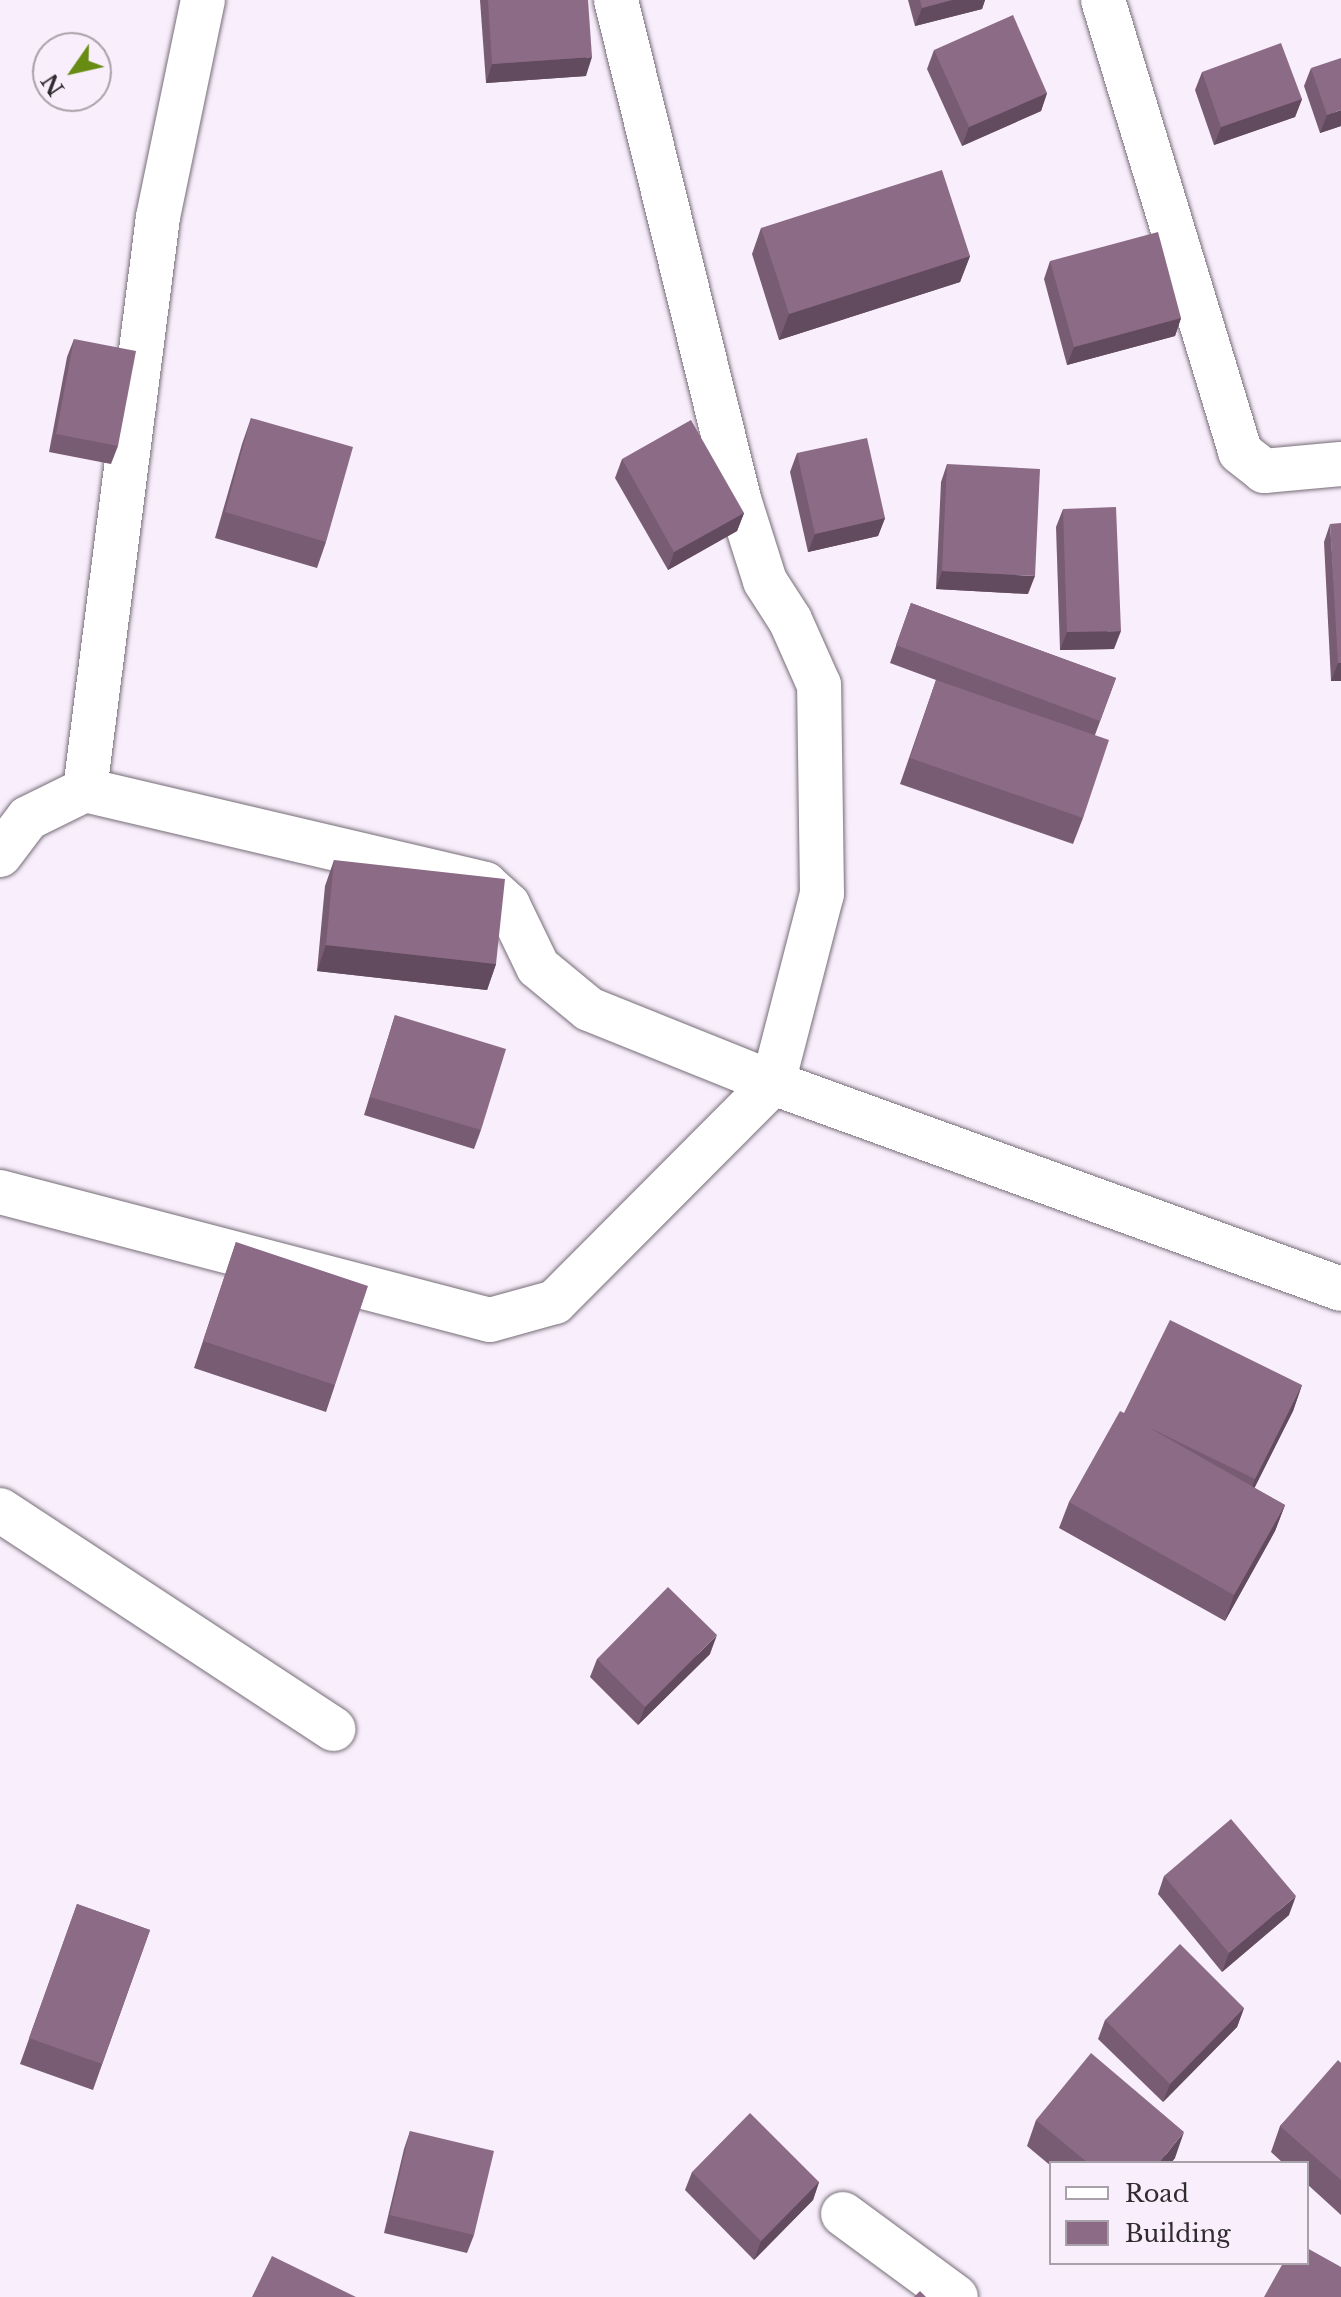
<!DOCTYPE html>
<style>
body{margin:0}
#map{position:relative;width:1341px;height:2297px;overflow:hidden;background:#f9effc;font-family:"Libre Baskerville",serif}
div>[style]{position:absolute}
.roads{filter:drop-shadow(0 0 2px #766d78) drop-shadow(0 0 2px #766d78)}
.minor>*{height:44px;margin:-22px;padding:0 22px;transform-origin:22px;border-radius:22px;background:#fff}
.wall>*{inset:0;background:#785c73}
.shaded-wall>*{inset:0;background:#624b5e}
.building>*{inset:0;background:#8c6b86}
span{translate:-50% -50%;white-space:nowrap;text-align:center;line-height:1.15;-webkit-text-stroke:6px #f9effc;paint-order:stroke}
.legend{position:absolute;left:1049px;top:2161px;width:260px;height:104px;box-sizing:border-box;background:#f9effc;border:2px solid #a8a1aa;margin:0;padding:10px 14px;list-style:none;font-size:24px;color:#2f2b2f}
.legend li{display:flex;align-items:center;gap:16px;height:40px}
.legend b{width:40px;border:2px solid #a8a1aa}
.north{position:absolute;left:32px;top:32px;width:80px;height:80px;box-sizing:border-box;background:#f9effc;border:2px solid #a8a1aa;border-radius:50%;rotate:236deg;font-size:22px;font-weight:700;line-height:32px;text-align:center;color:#2f2b2f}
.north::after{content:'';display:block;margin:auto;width:28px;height:36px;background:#688c13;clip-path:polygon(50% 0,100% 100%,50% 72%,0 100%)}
</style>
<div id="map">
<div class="roads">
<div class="minor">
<i style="left:1103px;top:0;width:472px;rotate:73.1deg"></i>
<i style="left:1240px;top:452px;width:31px;rotate:38deg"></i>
<i style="left:1264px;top:471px;width:77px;rotate:-5.2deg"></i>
<i style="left:85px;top:790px;width:578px;rotate:-82.74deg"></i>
<i style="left:158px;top:217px;width:222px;rotate:-78.3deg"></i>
<i style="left:0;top:855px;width:46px;rotate:-52.9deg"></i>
<i style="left:28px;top:818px;width:64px;rotate:-26.2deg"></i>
<i style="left:85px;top:790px;width:411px;rotate:13.2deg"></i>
<i style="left:485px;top:884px;width:31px;rotate:42deg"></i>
<i style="left:508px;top:905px;width:69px;rotate:64.2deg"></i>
<i style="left:538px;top:967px;width:66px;rotate:39.5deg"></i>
<i style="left:589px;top:1009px;width:198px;rotate:21.9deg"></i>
<i style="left:773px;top:1083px;width:604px;rotate:19.93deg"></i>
<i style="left:0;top:1192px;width:506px;rotate:14.64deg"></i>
<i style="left:490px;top:1320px;width:67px;rotate:-15.5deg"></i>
<i style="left:555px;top:1302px;width:309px;rotate:-45.1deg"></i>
<i style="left:773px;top:1083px;width:195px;rotate:-75.5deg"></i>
<i style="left:822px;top:894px;width:209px;rotate:-90.8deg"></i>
<i style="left:819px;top:685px;width:71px;rotate:-114deg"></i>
<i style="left:790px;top:620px;width:46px;rotate:-122.7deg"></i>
<i style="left:765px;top:581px;width:86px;rotate:-107.6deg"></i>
<i style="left:739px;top:499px;width:514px;rotate:-103.85deg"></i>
<i style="left:0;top:1510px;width:399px;rotate:33.3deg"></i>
<i style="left:843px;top:2214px;width:140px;rotate:36.3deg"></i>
</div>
</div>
<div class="wall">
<i style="clip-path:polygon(480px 0,588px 0,586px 76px,486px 83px)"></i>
<i style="clip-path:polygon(908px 0,985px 0,982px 9px,915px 26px)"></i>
<i style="clip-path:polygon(934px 50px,1047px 93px,1041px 111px,962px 146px,927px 69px)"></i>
<i style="clip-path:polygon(1311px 68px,1341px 126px,1320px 133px,1304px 86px)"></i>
<i style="clip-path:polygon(1202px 72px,1302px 99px,1295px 117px,1214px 145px,1195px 90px)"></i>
<i style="clip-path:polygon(761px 228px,970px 256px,960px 282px,779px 340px,752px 254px)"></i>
<i style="clip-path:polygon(1050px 261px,1181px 318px,1175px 336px,1067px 365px,1044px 279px)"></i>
<i style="clip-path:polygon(74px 339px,118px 446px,111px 464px,49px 452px,67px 357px)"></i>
<i style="clip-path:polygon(251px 418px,326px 542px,317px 568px,215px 538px,242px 444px)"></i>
<i style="clip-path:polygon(797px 453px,885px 518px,878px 536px,808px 552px,790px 472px)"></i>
<i style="clip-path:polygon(622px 459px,744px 513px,737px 531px,668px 570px,615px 478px)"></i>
<i style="clip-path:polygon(947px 464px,1028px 594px,936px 589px,941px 482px)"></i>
<i style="clip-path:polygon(1063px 509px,1114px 649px,1060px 650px,1056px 527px)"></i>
<i style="clip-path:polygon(1330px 524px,1341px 681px,1331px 681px,1324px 542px)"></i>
<i style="clip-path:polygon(911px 603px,1116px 678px,1095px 735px,1083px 818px,1073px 844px,900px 784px,936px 680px,890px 663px)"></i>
<i style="clip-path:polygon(334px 860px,496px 964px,487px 990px,317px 971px,325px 886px)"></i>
<i style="clip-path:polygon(395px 1015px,481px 1130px,474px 1149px,364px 1115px)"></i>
<i style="clip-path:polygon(236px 1242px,335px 1385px,326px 1412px,194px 1368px)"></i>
<i style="clip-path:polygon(1302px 1385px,1293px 1411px,1254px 1488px,1285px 1505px,1275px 1531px,1225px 1621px,1059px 1528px,1069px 1502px,1124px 1413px)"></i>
<i style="clip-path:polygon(710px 1654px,638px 1725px,590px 1677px,597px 1659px)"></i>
<i style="clip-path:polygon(1164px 1876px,1289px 1915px,1222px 1972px,1158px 1894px)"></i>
<i style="clip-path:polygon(77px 1904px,150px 1930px,93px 2090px,20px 2064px)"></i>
<i style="clip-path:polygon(1244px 2008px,1237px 2027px,1163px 2102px,1098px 2039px,1105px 2020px)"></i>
<i style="clip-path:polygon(1341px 2063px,1341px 2215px,1307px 2184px,1307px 2163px,1283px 2163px,1271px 2152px,1280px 2126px)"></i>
<i style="clip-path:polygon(1036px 2120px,1175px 2158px,1171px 2163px,1051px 2163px,1051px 2166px,1027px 2146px)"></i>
<i style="clip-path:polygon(410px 2131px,474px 2235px,467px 2253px,384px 2233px,404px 2149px)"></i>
<i style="clip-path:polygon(692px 2172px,819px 2182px,813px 2200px,754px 2260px,685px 2190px)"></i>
</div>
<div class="shaded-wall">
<i style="clip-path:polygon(952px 0,985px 0,982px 9px,915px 26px,922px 8px)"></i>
<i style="clip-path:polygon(592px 57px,586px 76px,486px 83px,492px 64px)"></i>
<i style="clip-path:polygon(1047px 93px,1041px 111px,962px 146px,969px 127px)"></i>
<i style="clip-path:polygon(1302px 99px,1295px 117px,1214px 145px,1221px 127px)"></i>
<i style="clip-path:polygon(1341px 110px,1341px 126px,1320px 133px,1327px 115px)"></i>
<i style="clip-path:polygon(970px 256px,960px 282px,779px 340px,789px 314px)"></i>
<i style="clip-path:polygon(1181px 318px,1175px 336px,1067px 365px,1074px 347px)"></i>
<i style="clip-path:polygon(744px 513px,737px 531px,668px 570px,674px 552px)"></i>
<i style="clip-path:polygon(885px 518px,878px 536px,808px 552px,815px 534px)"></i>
<i style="clip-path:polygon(942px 571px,1035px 576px,1028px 594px,936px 589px)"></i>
<i style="clip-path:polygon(1121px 631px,1114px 649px,1060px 650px,1067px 632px)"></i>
<i style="clip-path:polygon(1338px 663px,1341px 663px,1341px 681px,1331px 681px)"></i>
<i style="clip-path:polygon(326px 945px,496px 964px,487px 990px,317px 971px)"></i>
<i style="clip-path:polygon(1302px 1385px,1293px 1411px,1246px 1505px,1255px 1479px)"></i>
<i style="clip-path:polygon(1285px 1505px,1275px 1531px,1225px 1621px,1234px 1595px)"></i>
<i style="clip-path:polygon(717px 1635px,710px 1654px,638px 1725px,645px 1707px)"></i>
<i style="clip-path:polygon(1296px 1896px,1289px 1915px,1222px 1972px,1229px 1953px)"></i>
<i style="clip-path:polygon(1244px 2008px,1237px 2027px,1163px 2102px,1170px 2084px)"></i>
<i style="clip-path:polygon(1184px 2132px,1175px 2158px,1171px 2163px,1159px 2163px)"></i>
<i style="clip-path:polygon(819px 2182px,813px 2200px,754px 2260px,761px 2241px)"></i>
</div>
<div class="building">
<i style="clip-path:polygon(488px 0,588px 0,592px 57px,492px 64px)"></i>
<i style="clip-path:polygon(920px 0,952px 0,922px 8px)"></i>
<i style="clip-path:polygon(1013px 15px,1047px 93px,969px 127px,934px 50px)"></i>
<i style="clip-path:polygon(1281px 43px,1302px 99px,1221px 127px,1202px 72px)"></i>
<i style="clip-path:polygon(1341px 58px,1341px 110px,1327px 115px,1311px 68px)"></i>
<i style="clip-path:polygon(942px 170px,970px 256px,789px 314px,761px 228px)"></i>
<i style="clip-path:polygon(1158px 232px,1181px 318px,1074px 347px,1050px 261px)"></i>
<i style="clip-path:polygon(74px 339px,136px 351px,118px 446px,56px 434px)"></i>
<i style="clip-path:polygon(251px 418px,353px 447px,326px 542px,225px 512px)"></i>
<i style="clip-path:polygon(691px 420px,744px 513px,674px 552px,622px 459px)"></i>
<i style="clip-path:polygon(867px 438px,885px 518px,815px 534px,797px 453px)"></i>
<i style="clip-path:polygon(947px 464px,1040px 469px,1035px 576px,942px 571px)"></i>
<i style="clip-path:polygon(1116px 507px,1121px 631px,1067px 632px,1063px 509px)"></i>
<i style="clip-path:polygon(1341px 523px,1341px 663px,1338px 663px,1330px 524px)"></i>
<i style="clip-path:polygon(911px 603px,1116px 678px,1100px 721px,896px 645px)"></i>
<i style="clip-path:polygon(936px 680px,1109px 740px,1083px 818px,910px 758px)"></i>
<i style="clip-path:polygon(334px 860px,505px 879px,496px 964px,326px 945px)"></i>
<i style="clip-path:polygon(395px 1015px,506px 1049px,481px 1130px,370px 1097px)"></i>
<i style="clip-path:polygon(236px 1242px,368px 1286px,335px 1385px,203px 1341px)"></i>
<i style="clip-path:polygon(1170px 1320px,1302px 1385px,1255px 1479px,1148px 1427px,1285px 1505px,1234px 1595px,1069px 1502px,1120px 1411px,1124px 1413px)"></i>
<i style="clip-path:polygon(668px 1587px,717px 1635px,645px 1707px,597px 1659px)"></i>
<i style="clip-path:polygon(1231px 1819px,1296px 1896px,1229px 1953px,1164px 1876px)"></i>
<i style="clip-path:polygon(77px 1904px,150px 1930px,102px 2064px,29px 2038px)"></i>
<i style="clip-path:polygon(1180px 1944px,1244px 2008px,1170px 2084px,1105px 2020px)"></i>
<i style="clip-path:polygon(1091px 2053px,1184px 2132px,1159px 2163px,1088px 2163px,1036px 2120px)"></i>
<i style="clip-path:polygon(1338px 2060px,1341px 2063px,1341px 2180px,1280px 2126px)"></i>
<i style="clip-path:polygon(750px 2113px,819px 2182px,761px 2241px,692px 2172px)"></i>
<i style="clip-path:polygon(410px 2131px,494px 2151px,474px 2235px,390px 2215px)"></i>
<i style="clip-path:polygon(1307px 2248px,1341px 2267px,1341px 2297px,1264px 2297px,1283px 2263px,1307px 2263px)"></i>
<i style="clip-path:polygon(272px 2256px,356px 2297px,252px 2297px)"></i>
<i style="clip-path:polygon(920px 2291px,926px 2297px,914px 2297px)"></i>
</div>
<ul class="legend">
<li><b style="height:10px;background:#fff"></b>Road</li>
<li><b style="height:22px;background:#8c6b86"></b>Building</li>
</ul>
<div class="north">N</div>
</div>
